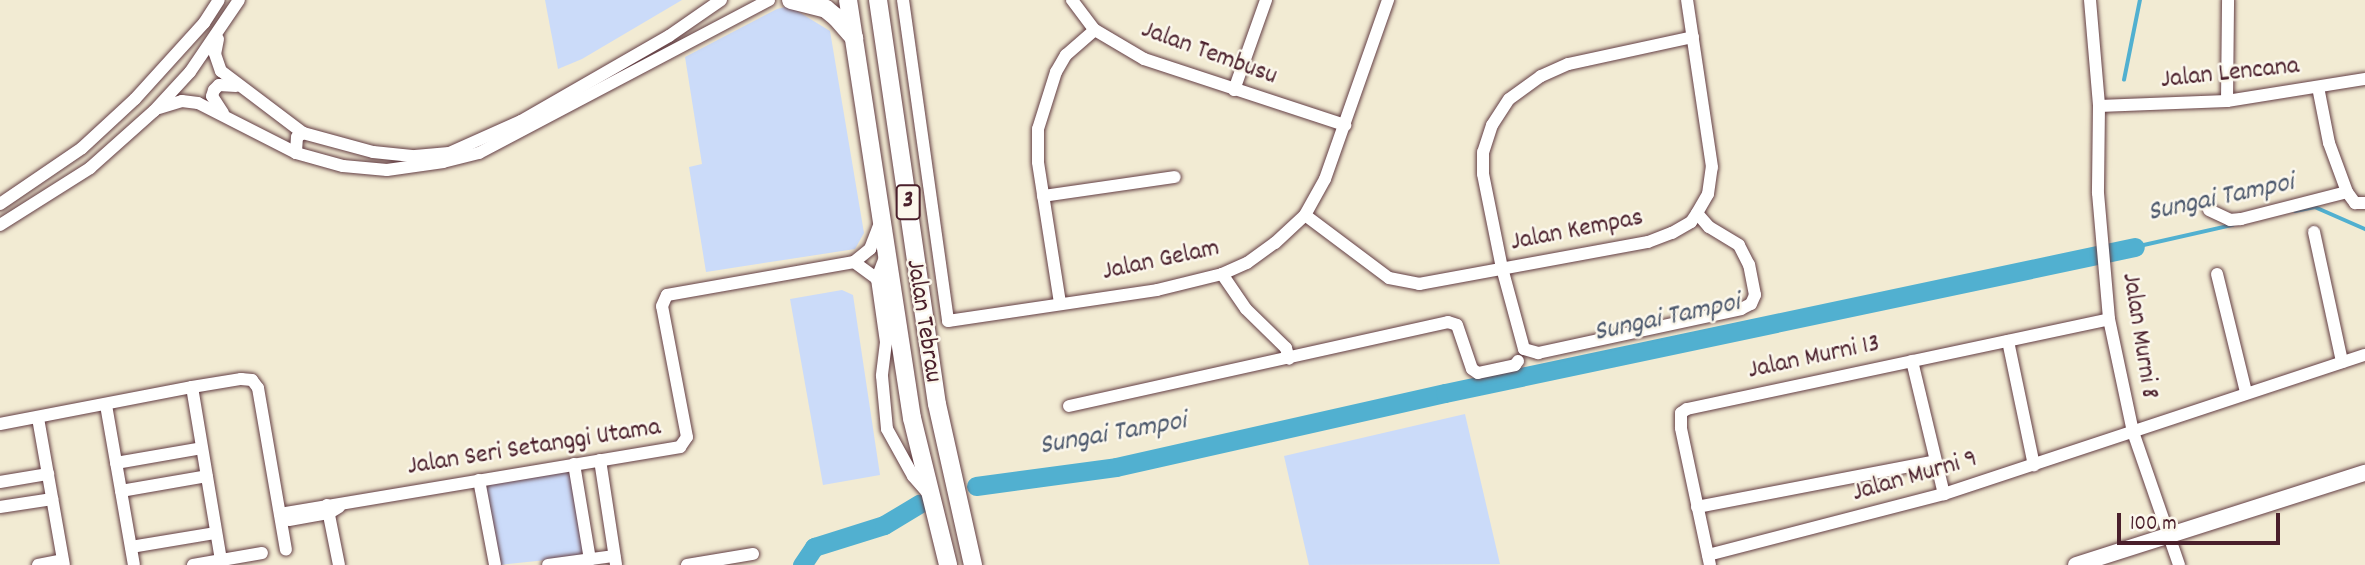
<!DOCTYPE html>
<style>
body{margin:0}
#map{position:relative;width:2365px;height:565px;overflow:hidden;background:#f2ebd3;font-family:Dekko,sans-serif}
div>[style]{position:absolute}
.built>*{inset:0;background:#cbdbf9}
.stream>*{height:3.5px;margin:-1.75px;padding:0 1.75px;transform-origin:1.75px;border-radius:1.75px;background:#51b0d0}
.river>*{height:19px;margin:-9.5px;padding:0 9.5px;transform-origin:9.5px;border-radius:9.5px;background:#51b0d0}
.roads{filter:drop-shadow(0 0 2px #633e44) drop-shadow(0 0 2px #633e44)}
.minor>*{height:12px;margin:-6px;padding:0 6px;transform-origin:6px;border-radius:6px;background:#fff}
.major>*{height:16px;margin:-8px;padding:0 8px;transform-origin:8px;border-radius:8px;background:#fff}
.highway>*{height:18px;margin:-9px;padding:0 9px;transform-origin:9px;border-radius:9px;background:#fff}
span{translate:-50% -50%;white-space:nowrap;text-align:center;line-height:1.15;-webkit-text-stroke:5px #fbf7ec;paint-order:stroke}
.shield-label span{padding:2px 5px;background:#fbf7ec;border:2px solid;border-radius:5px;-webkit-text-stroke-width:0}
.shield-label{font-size:24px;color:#4a1f2b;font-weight:700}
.street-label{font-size:26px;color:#4a1f2b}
.water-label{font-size:28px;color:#4d596d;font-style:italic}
.scale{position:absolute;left:2117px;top:513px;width:163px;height:32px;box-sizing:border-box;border:4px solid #4a1f2b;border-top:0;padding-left:9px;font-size:21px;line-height:24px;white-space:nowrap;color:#4a1f2b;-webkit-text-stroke:5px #fbf7ec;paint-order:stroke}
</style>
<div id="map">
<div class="built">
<i style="clip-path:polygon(545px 0,682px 0,582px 59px,558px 69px)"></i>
<i style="clip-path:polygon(789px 6px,830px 31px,864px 233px,855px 249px,706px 272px,689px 167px,702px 164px,685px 57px,777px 9px)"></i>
<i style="clip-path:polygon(842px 290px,853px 295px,880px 475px,823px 485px,790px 299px)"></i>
<i style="clip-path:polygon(1465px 414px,1500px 564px,1309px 565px,1284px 456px)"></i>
<i style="clip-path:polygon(571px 469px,585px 556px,499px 565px,483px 483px)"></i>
</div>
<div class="stream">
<i style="left:2124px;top:80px;width:82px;rotate:-78.7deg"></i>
<i style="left:2295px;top:211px;width:20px;rotate:-11deg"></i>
<i style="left:2315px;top:207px;width:55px;rotate:23.7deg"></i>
<i style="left:2135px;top:247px;width:100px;rotate:-12.7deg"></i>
</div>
<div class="river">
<i style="left:976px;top:486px;width:141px;rotate:-7.7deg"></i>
<i style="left:1116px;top:467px;width:337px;rotate:-12.7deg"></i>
<i style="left:1445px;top:393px;width:705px;rotate:-11.95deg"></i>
<i style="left:802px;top:565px;width:22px;rotate:-56deg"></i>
<i style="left:814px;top:547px;width:73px;rotate:-17.4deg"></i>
<i style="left:884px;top:525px;width:41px;rotate:-31deg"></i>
</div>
<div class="roads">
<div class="minor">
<i style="left:721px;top:0;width:63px;rotate:145.3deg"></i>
<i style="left:669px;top:36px;width:171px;rotate:150.1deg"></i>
<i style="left:521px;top:121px;width:79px;rotate:156deg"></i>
<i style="left:449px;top:153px;width:37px;rotate:175deg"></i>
<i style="left:412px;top:156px;width:39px;rotate:-174deg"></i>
<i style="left:373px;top:152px;width:73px;rotate:-164.8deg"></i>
<i style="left:303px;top:133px;width:7px;rotate:146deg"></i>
<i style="left:297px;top:137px;width:16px;rotate:94deg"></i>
<i style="left:296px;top:153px;width:49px;rotate:15.5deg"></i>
<i style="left:343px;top:166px;width:44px;rotate:5.2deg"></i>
<i style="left:387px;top:170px;width:57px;rotate:-8.1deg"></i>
<i style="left:443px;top:162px;width:37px;rotate:-14deg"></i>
<i style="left:479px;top:153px;width:328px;rotate:-27.8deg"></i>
<i style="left:903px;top:0;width:324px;rotate:82deg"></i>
<i style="left:948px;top:321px;width:211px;rotate:-8.4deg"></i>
<i style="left:1157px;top:290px;width:67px;rotate:-13.8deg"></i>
<i style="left:1222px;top:274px;width:27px;rotate:-24deg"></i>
<i style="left:1247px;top:263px;width:34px;rotate:-36deg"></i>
<i style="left:1275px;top:243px;width:41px;rotate:-43deg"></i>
<i style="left:1305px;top:215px;width:41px;rotate:-60.9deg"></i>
<i style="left:1325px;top:179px;width:190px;rotate:-70.6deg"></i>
<i style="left:1072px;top:0;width:38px;rotate:53deg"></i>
<i style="left:1095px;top:30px;width:57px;rotate:30.6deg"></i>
<i style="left:1144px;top:59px;width:212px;rotate:18.2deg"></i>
<i style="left:2090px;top:0;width:106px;rotate:85.1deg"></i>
<i style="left:2099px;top:106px;width:87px;rotate:90.7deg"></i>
<i style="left:2098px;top:193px;width:126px;rotate:85deg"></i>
<i style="left:2109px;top:319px;width:116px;rotate:78deg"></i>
<i style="left:2133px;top:432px;width:141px;rotate:70.9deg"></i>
<i style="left:1693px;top:37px;width:128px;rotate:167.8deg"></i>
<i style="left:1568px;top:64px;width:30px;rotate:156deg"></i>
<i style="left:1541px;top:76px;width:39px;rotate:144deg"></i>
<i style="left:1509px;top:99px;width:31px;rotate:123deg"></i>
<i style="left:1492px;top:125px;width:28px;rotate:108deg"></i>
<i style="left:1483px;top:152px;width:22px;rotate:90deg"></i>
<i style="left:1483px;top:174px;width:96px;rotate:78.6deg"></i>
<i style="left:1502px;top:268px;width:84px;rotate:74.8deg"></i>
<i style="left:1524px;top:349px;width:15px;rotate:16deg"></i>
<i style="left:1538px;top:353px;width:208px;rotate:-12.2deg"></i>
<i style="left:1741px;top:309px;width:11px;rotate:-27deg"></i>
<i style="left:1751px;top:304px;width:10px;rotate:-66deg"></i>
<i style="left:1755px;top:295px;width:31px;rotate:-101deg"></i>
<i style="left:1749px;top:265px;width:22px;rotate:-117deg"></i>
<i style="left:1739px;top:245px;width:35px;rotate:-149deg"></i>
<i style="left:1709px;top:227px;width:18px;rotate:-131deg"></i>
<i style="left:218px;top:39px;width:15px;rotate:101deg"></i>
<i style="left:215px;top:54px;width:18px;rotate:71deg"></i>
<i style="left:221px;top:71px;width:103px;rotate:37.1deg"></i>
<i style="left:2318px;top:87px;width:57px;rotate:78.9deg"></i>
<i style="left:2329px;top:143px;width:52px;rotate:69.8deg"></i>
<i style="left:2347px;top:192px;width:14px;rotate:54deg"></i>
<i style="left:2355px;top:203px;width:10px"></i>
<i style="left:1234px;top:90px;width:96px;rotate:-70.4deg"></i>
<i style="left:2227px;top:101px;width:101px;rotate:-89.4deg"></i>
<i style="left:2099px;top:106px;width:128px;rotate:-2.2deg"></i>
<i style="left:2227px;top:101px;width:140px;rotate:-9.1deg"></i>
<i style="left:159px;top:108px;width:24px;rotate:-17deg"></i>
<i style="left:182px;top:101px;width:16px;rotate:7deg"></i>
<i style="left:198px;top:103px;width:110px;rotate:27deg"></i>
<i style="left:223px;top:113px;width:20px;rotate:-123deg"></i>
<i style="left:212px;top:96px;width:6px;rotate:-72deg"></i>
<i style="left:214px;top:90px;width:7px;rotate:-45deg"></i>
<i style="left:219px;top:85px;width:17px;rotate:3deg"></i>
<i style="left:1043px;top:196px;width:133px;rotate:-8.2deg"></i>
<i style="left:0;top:204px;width:99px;rotate:-34.3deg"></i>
<i style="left:82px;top:148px;width:72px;rotate:-42.8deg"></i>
<i style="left:135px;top:99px;width:103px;rotate:-47.8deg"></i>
<i style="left:204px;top:23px;width:27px;rotate:-57deg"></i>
<i style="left:2209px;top:210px;width:23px;rotate:25deg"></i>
<i style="left:2230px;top:220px;width:11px;rotate:-5deg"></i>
<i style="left:2241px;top:219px;width:109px;rotate:-14.3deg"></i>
<i style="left:1305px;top:215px;width:105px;rotate:36.9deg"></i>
<i style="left:1389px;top:278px;width:31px;rotate:11deg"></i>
<i style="left:1419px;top:284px;width:233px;rotate:-10.4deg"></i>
<i style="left:1648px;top:242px;width:26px;rotate:-21deg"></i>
<i style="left:1672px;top:233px;width:22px;rotate:-30deg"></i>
<i style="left:1691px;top:222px;width:11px;rotate:-56deg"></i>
<i style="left:1697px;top:213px;width:22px;rotate:-60deg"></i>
<i style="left:1708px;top:194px;width:27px;rotate:-82deg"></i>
<i style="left:1712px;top:167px;width:169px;rotate:-98.5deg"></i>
<i style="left:0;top:225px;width:107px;rotate:-32.3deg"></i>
<i style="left:90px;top:168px;width:86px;rotate:-41.7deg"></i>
<i style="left:154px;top:111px;width:53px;rotate:-47.3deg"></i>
<i style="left:190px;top:72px;width:87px;rotate:-55.8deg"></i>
<i style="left:2314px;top:232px;width:133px;rotate:77.8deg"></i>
<i style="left:886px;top:255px;width:26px;rotate:111deg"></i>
<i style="left:877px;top:279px;width:64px;rotate:81.9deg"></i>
<i style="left:886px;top:342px;width:34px;rotate:97deg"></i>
<i style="left:882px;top:376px;width:53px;rotate:84.6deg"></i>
<i style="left:887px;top:429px;width:54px;rotate:61deg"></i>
<i style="left:913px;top:476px;width:23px;rotate:49deg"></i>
<i style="left:854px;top:262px;width:29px;rotate:36deg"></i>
<i style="left:1222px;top:274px;width:42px;rotate:55.6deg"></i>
<i style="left:1246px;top:309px;width:56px;rotate:44.3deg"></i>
<i style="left:1286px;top:348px;width:11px;rotate:75deg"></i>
<i style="left:2217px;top:274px;width:122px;rotate:76.2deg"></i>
<i style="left:1060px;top:303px;width:143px;rotate:-98.9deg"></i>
<i style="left:1038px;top:162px;width:33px;rotate:-90deg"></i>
<i style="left:1038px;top:129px;width:60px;rotate:-72.5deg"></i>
<i style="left:1056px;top:72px;width:20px;rotate:-60deg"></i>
<i style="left:1066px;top:55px;width:38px;rotate:-41deg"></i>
<i style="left:2008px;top:341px;width:127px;rotate:78.2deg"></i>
<i style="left:1912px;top:361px;width:137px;rotate:76.5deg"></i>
<i style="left:192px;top:387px;width:176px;rotate:80.5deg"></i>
<i style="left:106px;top:405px;width:162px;rotate:80.1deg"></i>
<i style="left:1069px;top:406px;width:388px;rotate:-12.5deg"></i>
<i style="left:1448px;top:322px;width:9px;rotate:18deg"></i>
<i style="left:1457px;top:325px;width:46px;rotate:71.2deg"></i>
<i style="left:1472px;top:369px;width:7px;rotate:34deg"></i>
<i style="left:1478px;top:373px;width:38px;rotate:-12deg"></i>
<i style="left:1515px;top:365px;width:5px;rotate:-53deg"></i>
<i style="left:38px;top:418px;width:149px;rotate:80deg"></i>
<i style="left:0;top:424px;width:196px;rotate:-10.9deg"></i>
<i style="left:192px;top:387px;width:50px;rotate:-9.3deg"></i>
<i style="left:241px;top:379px;width:11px;rotate:5deg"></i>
<i style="left:252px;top:380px;width:10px;rotate:53deg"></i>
<i style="left:258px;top:388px;width:164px;rotate:80.2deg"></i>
<i style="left:600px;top:460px;width:106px;rotate:81.3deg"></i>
<i style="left:116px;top:463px;width:87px;rotate:-9.9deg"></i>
<i style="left:574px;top:464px;width:97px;rotate:80.5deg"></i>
<i style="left:479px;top:480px;width:86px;rotate:79.3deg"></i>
<i style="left:0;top:482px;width:49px;rotate:-9.5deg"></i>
<i style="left:121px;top:491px;width:87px;rotate:-9.9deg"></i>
<i style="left:327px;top:505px;width:61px;rotate:78.7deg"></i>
<i style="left:0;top:507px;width:53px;rotate:-8.7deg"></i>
<i style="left:1697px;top:507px;width:243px;rotate:-10.9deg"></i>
<i style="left:280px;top:514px;width:406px;rotate:-9.5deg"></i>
<i style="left:680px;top:447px;width:12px;rotate:-55deg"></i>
<i style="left:687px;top:437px;width:133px;rotate:-100.8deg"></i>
<i style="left:662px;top:306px;width:12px;rotate:-66deg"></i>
<i style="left:667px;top:295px;width:190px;rotate:-10deg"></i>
<i style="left:854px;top:262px;width:21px;rotate:-39deg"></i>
<i style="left:870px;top:249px;width:28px;rotate:-69deg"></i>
<i style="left:289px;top:520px;width:41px;rotate:-9.9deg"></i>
<i style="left:329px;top:513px;width:12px;rotate:-31deg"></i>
<i style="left:131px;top:547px;width:86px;rotate:-9.4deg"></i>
<i style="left:1708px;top:555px;width:244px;rotate:-14.5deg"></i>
<i style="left:1944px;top:494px;width:443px;rotate:-18.3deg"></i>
<i style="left:38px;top:565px;width:25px;rotate:-11deg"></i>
<i style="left:193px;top:565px;width:70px;rotate:-9.9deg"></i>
<i style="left:548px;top:565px;width:67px;rotate:-7.8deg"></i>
<i style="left:687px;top:565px;width:67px;rotate:-9.5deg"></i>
<i style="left:1710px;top:565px;width:140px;rotate:-102deg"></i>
<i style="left:1681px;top:428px;width:15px;rotate:-90deg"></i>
<i style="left:1681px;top:413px;width:7px;rotate:-34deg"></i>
<i style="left:1687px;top:409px;width:431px;rotate:-12deg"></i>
</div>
<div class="major">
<i style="left:2076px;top:565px;width:303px;rotate:-17.7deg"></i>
</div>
<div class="highway">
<i style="left:791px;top:0;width:36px;rotate:14deg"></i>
<i style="left:826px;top:9px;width:13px;rotate:39deg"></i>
<i style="left:836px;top:17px;width:28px;rotate:49deg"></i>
<i style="left:848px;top:0;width:423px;rotate:81.3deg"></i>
<i style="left:912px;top:418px;width:151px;rotate:76.2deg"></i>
<i style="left:878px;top:0;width:408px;rotate:81.7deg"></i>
<i style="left:937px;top:404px;width:165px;rotate:77.4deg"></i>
</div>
</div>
<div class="shield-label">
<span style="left:908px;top:202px">3</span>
</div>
<div class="street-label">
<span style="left:1209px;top:54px;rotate:20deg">Jalan Tembusu</span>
<span style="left:2230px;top:74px;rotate:-6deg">Jalan Lencana</span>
<span style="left:1577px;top:231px;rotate:-11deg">Jalan Kempas</span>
<span style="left:1161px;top:261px;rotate:-12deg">Jalan Gelam</span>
<span style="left:923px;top:321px;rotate:81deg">Jalan Tebrau</span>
<span style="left:2139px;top:336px;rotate:81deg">Jalan Murni 8</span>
<span style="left:1814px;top:358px;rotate:-12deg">Jalan Murni 13</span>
<span style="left:534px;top:448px;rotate:-9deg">Jalan Seri Setanggi Utama</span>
<span style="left:1915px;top:477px;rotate:-16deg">Jalan Murni 9</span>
</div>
<div class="water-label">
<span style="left:2221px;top:199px;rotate:-12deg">Sungai Tampoi</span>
<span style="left:1667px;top:319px;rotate:-12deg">Sungai Tampoi</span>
<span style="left:1113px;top:435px;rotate:-10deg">Sungai Tampoi</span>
</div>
<div class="scale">100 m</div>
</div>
